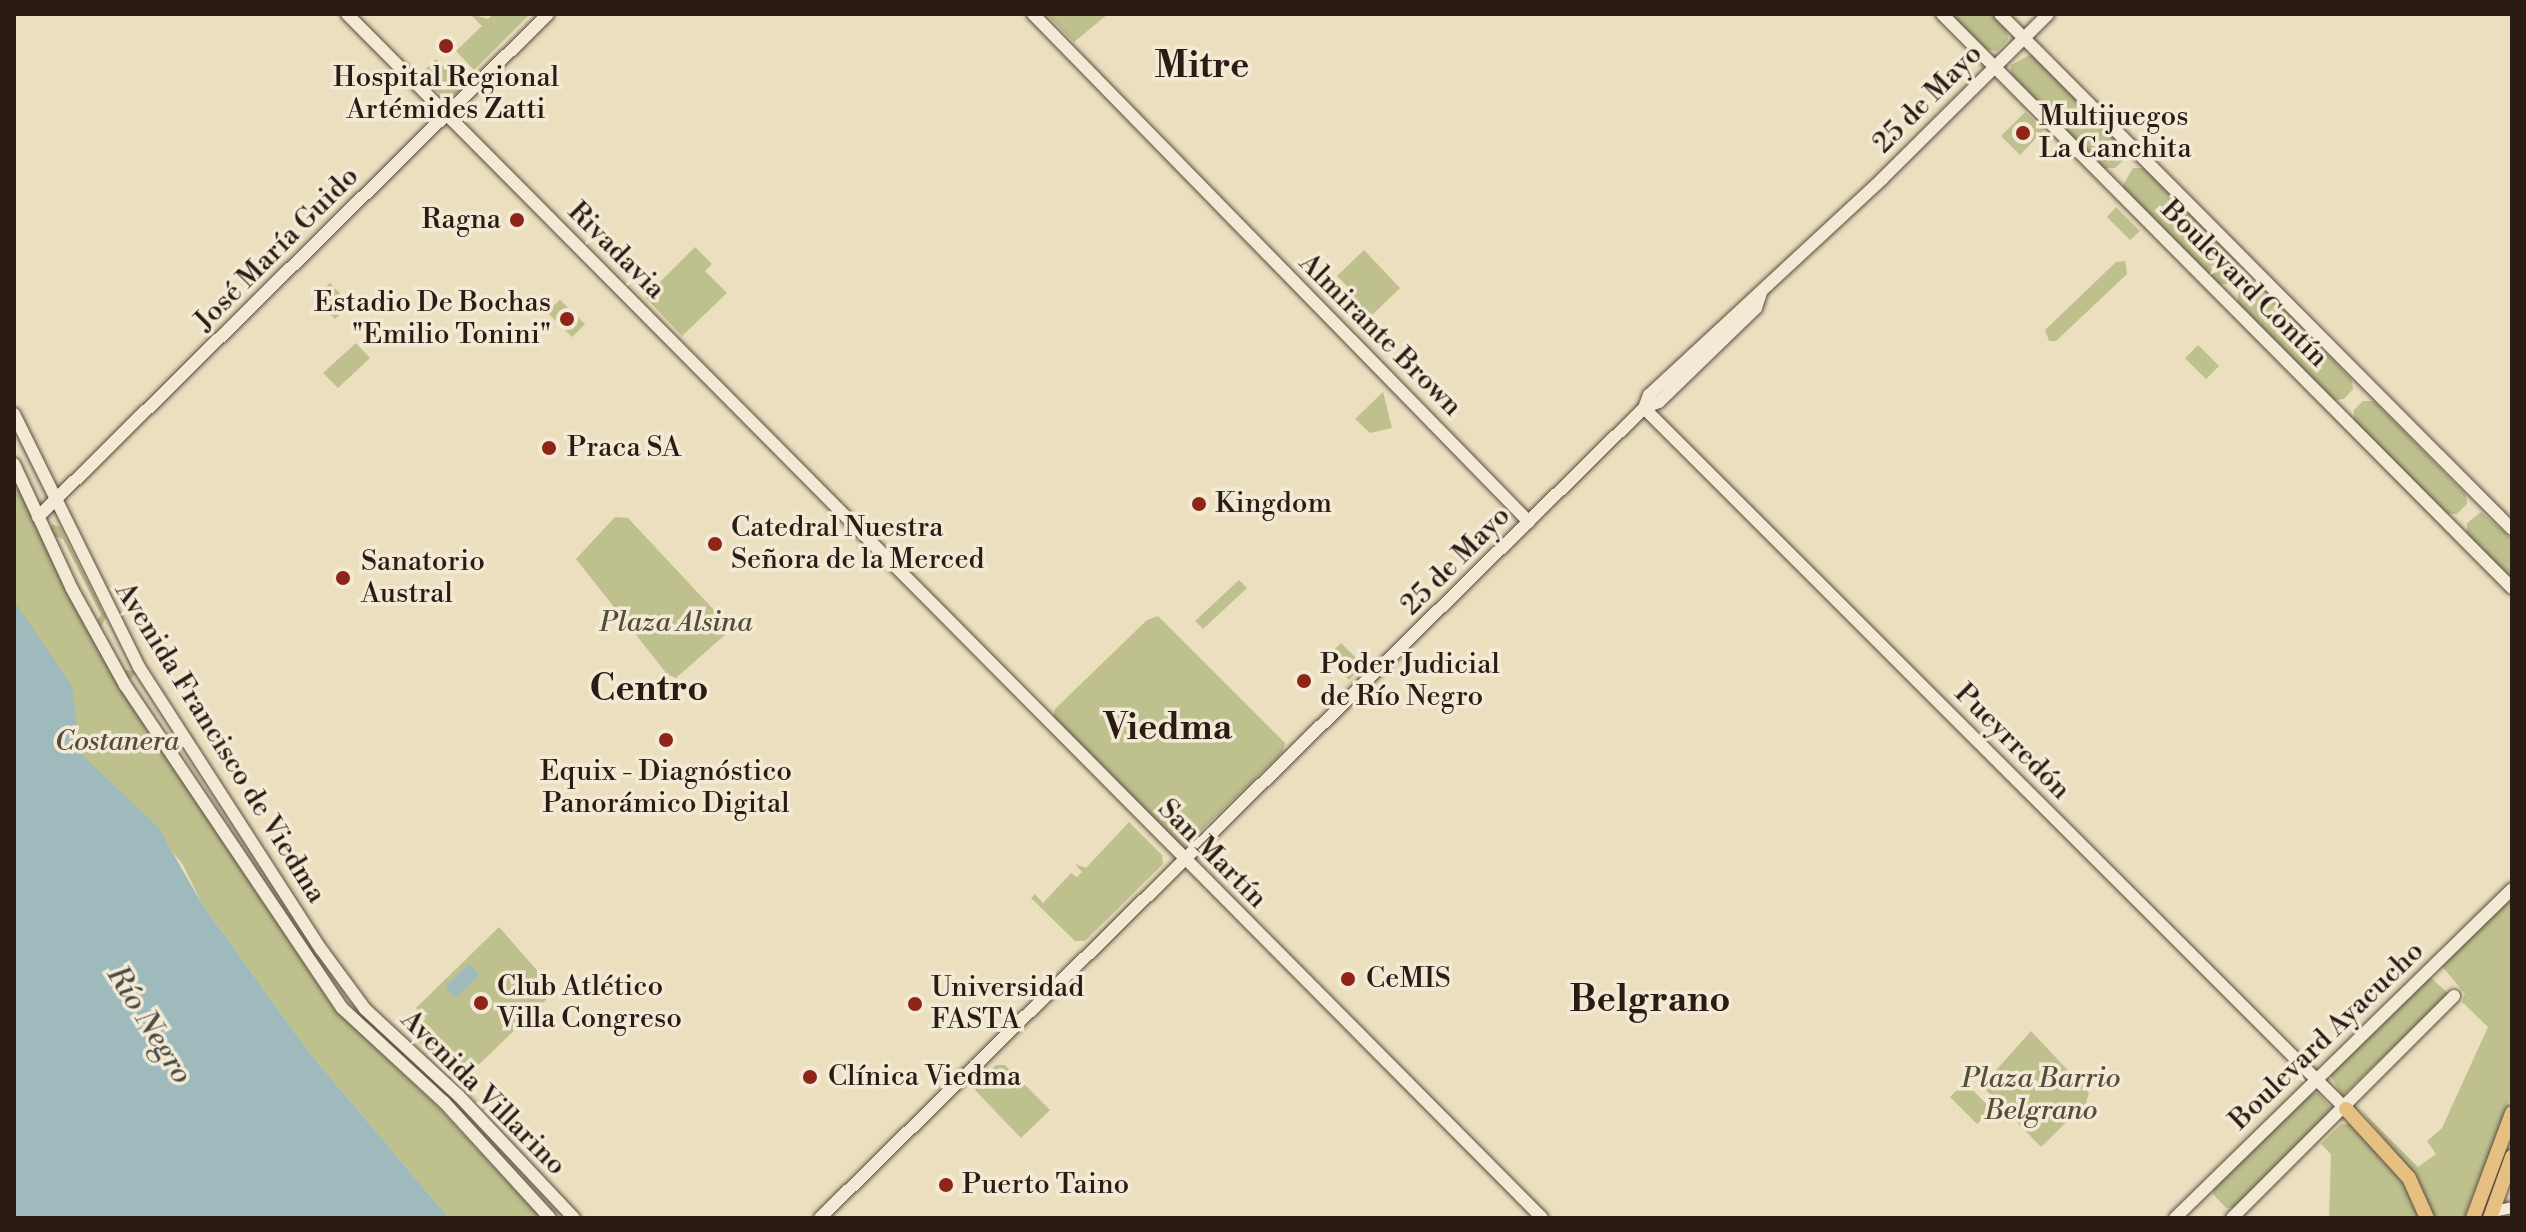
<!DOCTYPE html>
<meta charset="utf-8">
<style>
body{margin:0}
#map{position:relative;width:2526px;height:1232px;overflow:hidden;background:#ebdfbf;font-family:"Libre Bodoni",serif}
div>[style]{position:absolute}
.green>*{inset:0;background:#bec08e}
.water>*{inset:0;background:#9ebabd}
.roads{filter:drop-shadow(0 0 2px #5a4c40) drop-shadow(0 0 2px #5a4c40)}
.tertiary>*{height:11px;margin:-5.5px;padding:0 5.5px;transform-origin:5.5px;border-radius:5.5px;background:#f2ead5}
.secondary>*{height:12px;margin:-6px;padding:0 6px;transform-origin:6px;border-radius:6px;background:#f2ead5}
.trunk>*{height:14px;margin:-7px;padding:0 7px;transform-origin:7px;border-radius:7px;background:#e6c080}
.dots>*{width:22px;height:22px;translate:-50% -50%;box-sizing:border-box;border:4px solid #f2ead5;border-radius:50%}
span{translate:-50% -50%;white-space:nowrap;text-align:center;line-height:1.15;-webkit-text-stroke:7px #f2ead5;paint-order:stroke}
.poi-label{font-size:28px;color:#2a1b15}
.left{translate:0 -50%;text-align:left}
.right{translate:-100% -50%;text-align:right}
.street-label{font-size:28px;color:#2a1b15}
.park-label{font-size:28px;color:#564d39;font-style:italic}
.water-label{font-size:30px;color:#4d4b47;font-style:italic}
.district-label{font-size:36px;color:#2a1b15;font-weight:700}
.frame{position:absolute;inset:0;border:16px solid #2a1b15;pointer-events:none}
</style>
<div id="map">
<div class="green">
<i style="clip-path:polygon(470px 14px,488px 19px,493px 14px,530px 14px,474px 70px,456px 51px,482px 26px)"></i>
<i style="clip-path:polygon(1046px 14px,1108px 14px,1074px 42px)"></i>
<i style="clip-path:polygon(1951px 14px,1991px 14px,2007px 30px,2008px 40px,1997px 51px,1987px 50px)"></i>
<i style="clip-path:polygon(2032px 54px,2125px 147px,2126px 158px,2115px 168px,2103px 168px,2010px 75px,2011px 65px)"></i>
<i style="clip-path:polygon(436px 59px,464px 88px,448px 100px,419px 76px)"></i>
<i style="clip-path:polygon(2025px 112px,2044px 130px,2020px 155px,2001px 136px)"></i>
<i style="clip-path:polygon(2133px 168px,2143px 168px,2239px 263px,2240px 274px,2230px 284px,2218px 284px,2122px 187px)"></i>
<i style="clip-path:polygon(2116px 207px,2140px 231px,2130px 240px,2107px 217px)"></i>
<i style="clip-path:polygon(695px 247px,712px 264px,705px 271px,727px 293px,682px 336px,645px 297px)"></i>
<i style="clip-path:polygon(1364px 250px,1400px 288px,1370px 317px,1365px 311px,1355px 320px,1336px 301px,1349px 288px,1337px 276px)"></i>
<i style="clip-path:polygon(2125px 261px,2127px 274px,2056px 341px,2049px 341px,2045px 330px,2116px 262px)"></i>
<i style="clip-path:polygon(330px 283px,350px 304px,335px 319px,315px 297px)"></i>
<i style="clip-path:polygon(2249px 283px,2260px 283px,2352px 380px,2353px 389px,2344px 399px,2333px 400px,2238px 303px,2238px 293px)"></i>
<i style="clip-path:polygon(560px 300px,585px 324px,572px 337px,547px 312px)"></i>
<i style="clip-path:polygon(356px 343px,370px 358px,338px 388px,323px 373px)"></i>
<i style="clip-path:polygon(2198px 345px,2219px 366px,2206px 379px,2185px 358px)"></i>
<i style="clip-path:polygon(1383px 392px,1392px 428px,1370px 433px,1355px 419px)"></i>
<i style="clip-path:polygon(2363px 401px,2374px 401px,2466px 495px,2467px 504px,2457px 514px,2446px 514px,2354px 421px,2354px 410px)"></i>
<i style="clip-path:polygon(14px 473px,139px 710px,334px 1009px,436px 1105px,541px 1218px,449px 1218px,308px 1051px,202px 904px,183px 865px,138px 809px,88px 764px,14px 665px)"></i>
<i style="clip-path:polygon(2481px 512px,2512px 539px,2512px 580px,2467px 534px,2467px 523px)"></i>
<i style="clip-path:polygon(615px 517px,628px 518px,727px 624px,726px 634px,676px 678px,667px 674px,576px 559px)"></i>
<i style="clip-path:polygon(52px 524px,60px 527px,106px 618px,100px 628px,124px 670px,136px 671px,132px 678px,127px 678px,95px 624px,101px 615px,63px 539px,50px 535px)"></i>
<i style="clip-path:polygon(1239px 580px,1247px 588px,1203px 629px,1195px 621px)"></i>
<i style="clip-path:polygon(1158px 616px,1285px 743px,1283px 752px,1183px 848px,1053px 718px,1055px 709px,1147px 620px)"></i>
<i style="clip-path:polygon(1341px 643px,1363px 665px,1349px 680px,1327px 657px)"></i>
<i style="clip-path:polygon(1129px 822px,1162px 855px,1163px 864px,1085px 941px,1075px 941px,1031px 898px,1035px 894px,1043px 903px,1071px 873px,1077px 877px,1082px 872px,1075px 864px,1086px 868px)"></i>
<i style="clip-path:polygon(2512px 894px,2512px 1095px,2464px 1218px,2434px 1218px,2414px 1175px,2360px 1109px,2418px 1167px,2436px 1154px,2427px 1141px,2442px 1128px,2488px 1027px,2462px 1002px,2465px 994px,2442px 966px)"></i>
<i style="clip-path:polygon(499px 927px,555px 991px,465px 1078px,437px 1050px,432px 1054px,411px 1034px,426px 1018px,416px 1008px)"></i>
<i style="clip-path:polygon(2430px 977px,2449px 994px,2342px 1096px,2330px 1075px)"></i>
<i style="clip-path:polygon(2031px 1031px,2089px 1093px,2086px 1103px,2041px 1147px,1982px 1086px)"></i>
<i style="clip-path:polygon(996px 1065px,1005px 1065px,1050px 1110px,1021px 1138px,973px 1088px)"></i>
<i style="clip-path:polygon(1965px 1082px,1992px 1110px,1977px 1124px,1950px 1097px)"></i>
<i style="clip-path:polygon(2318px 1093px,2333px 1110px,2234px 1208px,2226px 1208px,2213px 1194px,2214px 1187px,2309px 1094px)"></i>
<i style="clip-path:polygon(2341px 1124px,2350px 1124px,2405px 1183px,2421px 1218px,2329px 1218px,2331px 1154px,2321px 1144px)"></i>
</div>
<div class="water">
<i style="clip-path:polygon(14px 601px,72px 686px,80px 753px,158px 827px,202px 904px,308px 1051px,449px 1218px,14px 1218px)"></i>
<i style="clip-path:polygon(469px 964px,480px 975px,456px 998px,445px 987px)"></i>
</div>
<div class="roads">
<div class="tertiary">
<i style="left:2492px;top:1211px;width:20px;rotate:-11deg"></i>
</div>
<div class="secondary">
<i style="left:347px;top:14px;width:1696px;rotate:45.21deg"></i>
<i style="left:1033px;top:14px;width:710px;rotate:45.68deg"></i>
<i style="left:1942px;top:14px;width:809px;rotate:45.2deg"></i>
<i style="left:2000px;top:14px;width:726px;rotate:45.17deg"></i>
<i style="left:1644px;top:408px;width:992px;rotate:44.96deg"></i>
<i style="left:1644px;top:408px;width:14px;rotate:-69deg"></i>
<i style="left:1649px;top:395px;width:318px;rotate:-42.8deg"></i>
<i style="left:1882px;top:179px;width:234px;rotate:-44.8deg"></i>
<i style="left:14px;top:414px;width:282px;rotate:63.7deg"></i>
<i style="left:139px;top:667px;width:336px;rotate:57.2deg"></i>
<i style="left:321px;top:949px;width:74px;rotate:53.7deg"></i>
<i style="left:365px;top:1009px;width:127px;rotate:42.8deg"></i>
<i style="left:458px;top:1095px;width:169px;rotate:46.7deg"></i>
<i style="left:14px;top:464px;width:138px;rotate:65.1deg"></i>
<i style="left:72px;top:589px;width:110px;rotate:61.1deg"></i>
<i style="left:125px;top:685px;width:389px;rotate:56.1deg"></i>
<i style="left:342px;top:1008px;width:139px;rotate:42.7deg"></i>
<i style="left:444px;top:1102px;width:157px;rotate:47.6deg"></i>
<i style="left:38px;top:517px;width:716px;rotate:-44.6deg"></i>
<i style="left:820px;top:1218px;width:1155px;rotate:-44.51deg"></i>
<i style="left:1644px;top:408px;width:16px;rotate:-22deg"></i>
<i style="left:1659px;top:402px;width:135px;rotate:-44.1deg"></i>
<i style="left:1756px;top:308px;width:16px;rotate:-72deg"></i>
<i style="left:2175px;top:1218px;width:471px;rotate:-44.3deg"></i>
<i style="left:2232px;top:1218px;width:314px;rotate:-45deg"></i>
</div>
<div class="trunk">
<i style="left:2346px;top:1109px;width:93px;rotate:47.6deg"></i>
<i style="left:2409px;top:1178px;width:44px;rotate:65.8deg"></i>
<i style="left:2473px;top:1218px;width:112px;rotate:-69.6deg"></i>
<i style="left:2490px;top:1218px;width:65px;rotate:-70.2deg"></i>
</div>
</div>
<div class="dots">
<i style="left:446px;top:46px;background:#8f2418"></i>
<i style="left:2023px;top:133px;background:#8f2418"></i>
<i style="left:517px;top:220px;background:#8f2418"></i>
<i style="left:567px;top:319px;background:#8f2418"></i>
<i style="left:549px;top:448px;background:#8f2418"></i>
<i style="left:1199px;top:504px;background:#8f2418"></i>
<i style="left:715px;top:544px;background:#8f2418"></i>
<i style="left:343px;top:578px;background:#8f2418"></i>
<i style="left:1304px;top:681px;background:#8f2418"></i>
<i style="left:666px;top:740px;background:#8f2418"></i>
<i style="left:1348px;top:979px;background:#8f2418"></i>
<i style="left:481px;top:1003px;background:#8f2418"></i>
<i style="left:915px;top:1004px;background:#8f2418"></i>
<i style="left:810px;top:1077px;background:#8f2418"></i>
<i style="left:946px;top:1185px;background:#8f2418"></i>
</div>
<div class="poi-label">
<span style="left:446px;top:94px">Hospital Regional<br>Artémides Zatti</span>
<span class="left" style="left:2039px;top:133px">Multijuegos<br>La Canchita</span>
<span class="right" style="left:501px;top:220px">Ragna</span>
<span class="right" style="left:551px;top:319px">Estadio De Bochas<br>"Emilio Tonini"</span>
<span class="left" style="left:567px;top:448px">Praca SA</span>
<span class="left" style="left:1215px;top:504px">Kingdom</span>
<span class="left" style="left:731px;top:544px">Catedral Nuestra<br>Señora de la Merced</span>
<span class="left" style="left:361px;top:578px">Sanatorio<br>Austral</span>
<span class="left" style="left:1320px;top:681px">Poder Judicial<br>de Río Negro</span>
<span style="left:666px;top:788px">Equix - Diagnóstico<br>Panorámico Digital</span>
<span class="left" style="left:1366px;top:979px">CeMIS</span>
<span class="left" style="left:497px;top:1003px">Club Atlético<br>Villa Congreso</span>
<span class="left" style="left:931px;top:1004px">Universidad<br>FASTA</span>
<span class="left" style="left:828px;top:1077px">Clínica Viedma</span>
<span class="left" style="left:962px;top:1185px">Puerto Taino</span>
</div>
<div class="street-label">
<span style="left:1928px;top:99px;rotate:-45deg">25 de Mayo</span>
<span style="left:277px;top:249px;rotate:-45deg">José María Guido</span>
<span style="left:616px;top:251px;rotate:45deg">Rivadavia</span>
<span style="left:2244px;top:284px;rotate:45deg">Boulevard Contín</span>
<span style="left:1380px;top:335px;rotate:45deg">Almirante Brown</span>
<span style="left:1456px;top:561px;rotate:-45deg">25 de Mayo</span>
<span style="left:2012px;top:742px;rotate:45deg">Pueyrredón</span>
<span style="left:220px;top:743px;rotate:58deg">Avenida Francisco de Viedma</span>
<span style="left:1212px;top:854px;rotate:45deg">San Martín</span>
<span style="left:2327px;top:1036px;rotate:-44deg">Boulevard Ayacucho</span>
<span style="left:483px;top:1093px;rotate:45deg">Avenida Villarino</span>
</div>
<div class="park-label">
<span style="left:676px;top:623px">Plaza Alsina</span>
<span style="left:117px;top:742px">Costanera</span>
<span style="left:2041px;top:1095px">Plaza Barrio<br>Belgrano</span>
</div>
<div class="water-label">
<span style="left:149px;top:1025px;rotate:58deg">Río Negro</span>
</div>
<div class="district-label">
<span style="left:1202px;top:67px">Mitre</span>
<span style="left:649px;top:690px">Centro</span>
<span style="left:1168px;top:729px">Viedma</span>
<span style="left:1650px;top:1001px">Belgrano</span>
</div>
<div class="frame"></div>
</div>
